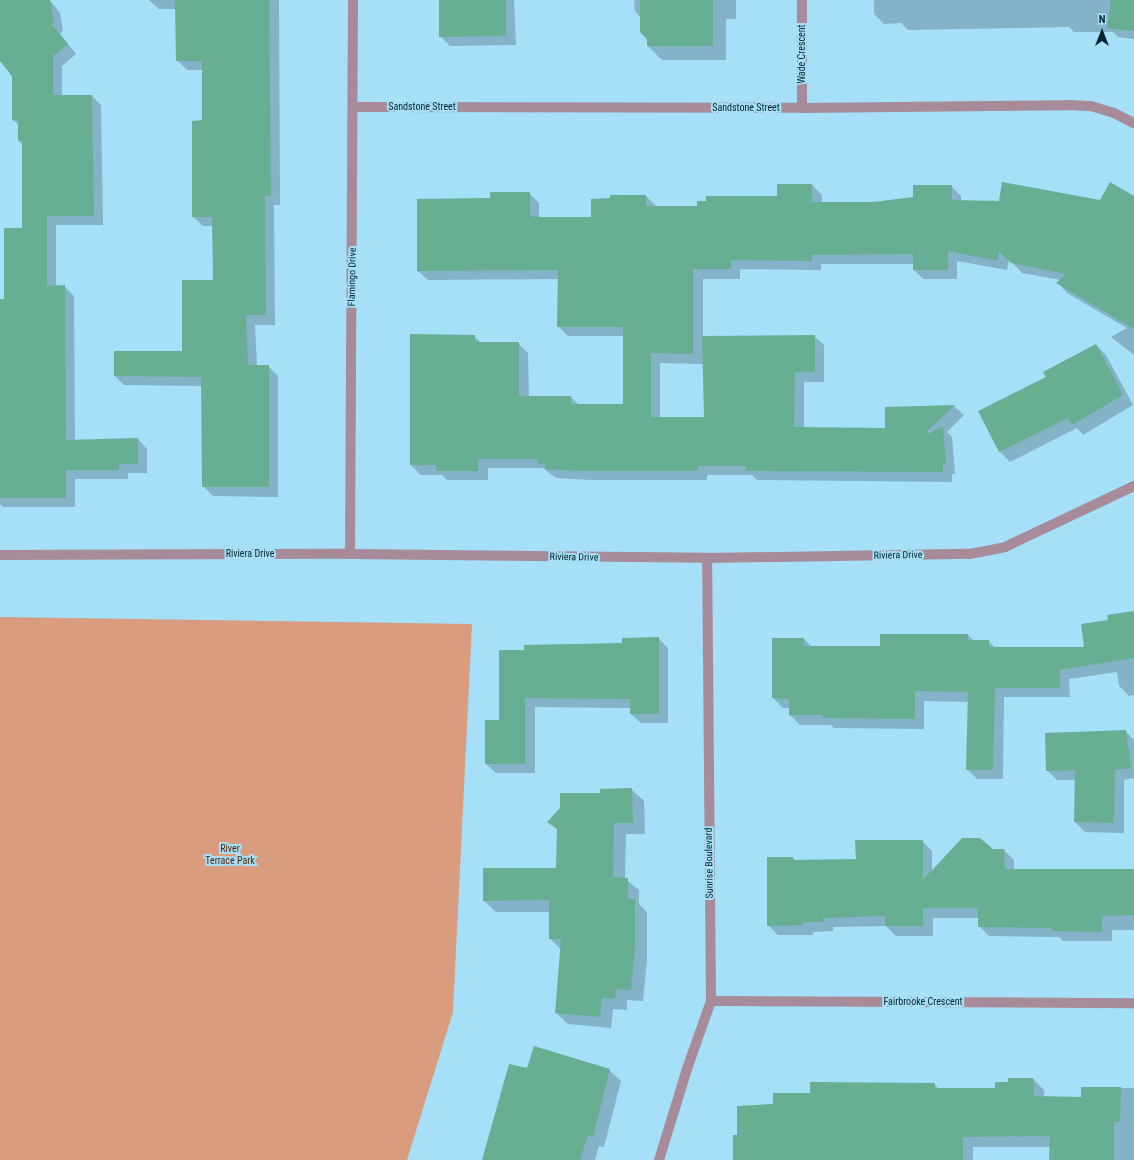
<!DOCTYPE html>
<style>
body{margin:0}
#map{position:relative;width:1134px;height:1160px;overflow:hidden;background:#a5dff8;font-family:"Roboto Condensed",sans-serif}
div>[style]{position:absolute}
.green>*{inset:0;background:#da9c7f}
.shadow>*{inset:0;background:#0003}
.building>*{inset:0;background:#66af92}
.minor>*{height:10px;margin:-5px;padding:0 5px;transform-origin:5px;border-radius:5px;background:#a78b99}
span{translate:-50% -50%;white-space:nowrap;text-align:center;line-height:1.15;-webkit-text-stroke:4px #a5dff8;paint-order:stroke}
.street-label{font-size:10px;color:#03232f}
.park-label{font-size:10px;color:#5b2200}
.north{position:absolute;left:1082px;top:12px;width:40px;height:40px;-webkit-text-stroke:3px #a5dff8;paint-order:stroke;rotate:0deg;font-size:11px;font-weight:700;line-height:16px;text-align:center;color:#03232f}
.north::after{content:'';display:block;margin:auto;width:14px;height:18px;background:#03232f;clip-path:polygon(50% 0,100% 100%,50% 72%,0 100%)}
</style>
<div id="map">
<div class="green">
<i style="clip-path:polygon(0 617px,472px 624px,453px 1012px,407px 1160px,0 1160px)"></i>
</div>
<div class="shadow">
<i style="clip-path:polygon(0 0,48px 0,52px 3px,60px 13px,63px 31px,60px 34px,76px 54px,62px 66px,62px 96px,92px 96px,101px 105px,103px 225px,56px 225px,56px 287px,64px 286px,74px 296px,75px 441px,138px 439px,147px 449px,147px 473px,128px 473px,128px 479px,75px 479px,75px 507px,3px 507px,0 504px,0 300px,4px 300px,23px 229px,23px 145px,19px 141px,19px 125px,13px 120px,13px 76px,0 60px)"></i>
<i style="clip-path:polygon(149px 0,279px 0,280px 205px,274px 205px,275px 325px,255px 325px,257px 366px,268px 366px,278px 376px,278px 497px,213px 496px,203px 486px,202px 386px,124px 385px,115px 376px,183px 352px,214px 281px,213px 226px,203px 226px,193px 216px,203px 121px,203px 70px,187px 70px,177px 60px,176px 9px,159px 9px)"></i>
<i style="clip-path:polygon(440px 0,514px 0,516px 45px,450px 46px,440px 36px)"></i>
<i style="clip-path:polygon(634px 0,736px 0,736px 19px,726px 19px,726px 60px,662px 60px,648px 46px,641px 18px,635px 11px)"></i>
<i style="clip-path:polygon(874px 0,1134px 0,1134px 39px,1118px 37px,1113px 32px,1074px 32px,1069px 27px,908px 30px,901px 23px,884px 24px,874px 14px)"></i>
<i style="clip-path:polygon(evenodd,812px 185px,822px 195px,822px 203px,874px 203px,914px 198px,951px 186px,961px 196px,961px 201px,1100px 201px,1134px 197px,1134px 355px,1111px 337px,1127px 328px,1067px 293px,1058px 283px,1061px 280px,1022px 273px,1009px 259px,1007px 270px,957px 261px,957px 279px,923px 279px,914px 270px,914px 264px,821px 264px,821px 270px,740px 269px,740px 279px,703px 279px,703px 337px,814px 336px,824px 345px,824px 382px,804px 382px,804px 428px,886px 429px,886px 408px,954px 406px,964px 415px,947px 432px,952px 437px,955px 474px,952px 474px,952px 482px,757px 480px,752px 475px,707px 475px,707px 480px,591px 480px,556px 478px,543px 468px,488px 468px,488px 480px,447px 480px,442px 475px,421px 475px,411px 465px,474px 336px,481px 343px,518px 343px,528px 353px,529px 397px,571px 397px,579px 405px,624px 405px,624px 336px,568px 336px,558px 326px,559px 279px,428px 280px,418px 271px,491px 199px,529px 193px,539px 203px,539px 218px,592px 218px,646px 196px,656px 206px,698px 207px,778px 197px,812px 185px,660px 363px,704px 364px,705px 418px,660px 418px,660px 363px)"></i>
<i style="clip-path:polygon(1096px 345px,1106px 355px,1133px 405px,1083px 435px,1077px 428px,1010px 462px,1000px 452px,980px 411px,1047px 377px)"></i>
<i style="clip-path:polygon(1134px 612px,1134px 695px,1129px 696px,1119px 686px,1117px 672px,1069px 679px,1070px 697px,1004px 697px,1003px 779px,977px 779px,967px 769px,969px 702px,924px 701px,924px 729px,834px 728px,831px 725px,800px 725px,790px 715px,790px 708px,783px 708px,773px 698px,773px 639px,804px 639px,812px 647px,881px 647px,968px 635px,974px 641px,989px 641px,995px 648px,1085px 648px,1109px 621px)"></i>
<i style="clip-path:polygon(658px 638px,668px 648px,668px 723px,641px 723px,631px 714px,631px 708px,535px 707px,535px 773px,496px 773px,486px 764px,525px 651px,623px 644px)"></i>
<i style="clip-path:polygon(1125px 731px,1134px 740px,1134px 778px,1124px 780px,1124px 833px,1085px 832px,1075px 822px,1076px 780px,1057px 780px,1047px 770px)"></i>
<i style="clip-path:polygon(632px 790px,644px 801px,645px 834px,626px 834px,625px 879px,639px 890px,639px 904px,647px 912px,647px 960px,643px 1001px,627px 1000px,627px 1010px,613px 1009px,611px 1028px,568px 1024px,556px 1013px,561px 950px,550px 938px,550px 912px,496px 912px,484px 901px,557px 869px,558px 830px,549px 822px,600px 794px)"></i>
<i style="clip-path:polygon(922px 841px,932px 851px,932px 871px,992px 850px,1004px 850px,1014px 860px,1014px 870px,1134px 870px,1134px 930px,1112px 930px,1112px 941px,1063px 941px,1060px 937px,989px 936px,979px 926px,979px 918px,933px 918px,933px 936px,896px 936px,886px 926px,833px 927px,833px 931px,813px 932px,813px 935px,778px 935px,768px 925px,793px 858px,796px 861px,857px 860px)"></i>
<i style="clip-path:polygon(528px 1069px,609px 1070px,621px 1081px,604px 1147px,599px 1146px,595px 1160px,483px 1160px)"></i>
<i style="clip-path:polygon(1033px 1079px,1044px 1090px,1044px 1097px,1082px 1098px,1082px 1088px,1134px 1088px,1134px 1160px,1050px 1160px,1051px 1147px,973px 1147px,973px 1160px,734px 1160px,738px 1136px,774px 1105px,811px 1094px,934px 1084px,939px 1089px,996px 1089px)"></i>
</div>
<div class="building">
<i style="clip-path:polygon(0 0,50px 0,54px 22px,51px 24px,68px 44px,53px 56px,53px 95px,92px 95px,94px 216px,47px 216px,47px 286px,65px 285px,66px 440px,138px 438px,138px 464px,119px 464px,119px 470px,66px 470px,66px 498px,0 498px,0 299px,4px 299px,4px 228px,22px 228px,22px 141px,18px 141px,18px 120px,12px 120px,12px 76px,0 61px)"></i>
<i style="clip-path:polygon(175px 0,269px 0,271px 196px,265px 196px,266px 315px,246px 315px,248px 365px,269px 365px,269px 487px,202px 487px,201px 377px,114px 376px,114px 351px,182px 351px,182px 280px,213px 280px,212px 217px,192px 217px,192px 121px,202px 120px,202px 61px,176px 61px)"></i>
<i style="clip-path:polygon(439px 0,506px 0,506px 36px,439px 37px)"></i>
<i style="clip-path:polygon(640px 0,713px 0,713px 46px,647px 46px,647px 39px,640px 32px)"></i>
<i style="clip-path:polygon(1111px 0,1134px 0,1134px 31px,1107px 28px)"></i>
<i style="clip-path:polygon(1002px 182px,1100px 200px,1110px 182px,1134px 196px,1134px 329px,1056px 283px,1066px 274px,1011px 263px,999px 251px,998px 261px,948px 251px,948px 270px,913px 270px,913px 254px,812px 255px,812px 261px,731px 260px,731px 269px,693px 269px,693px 354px,651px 353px,651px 417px,704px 417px,702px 336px,815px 335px,815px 372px,795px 372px,794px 427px,885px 428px,885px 407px,955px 405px,926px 432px,928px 434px,943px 426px,946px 464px,943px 464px,943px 472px,746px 471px,746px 466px,698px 466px,698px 471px,580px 471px,545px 469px,545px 464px,538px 464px,538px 459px,478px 459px,478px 471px,436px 471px,436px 465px,410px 465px,410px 334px,475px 335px,475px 342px,519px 342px,519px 396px,571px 396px,571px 404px,623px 404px,623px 327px,557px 327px,558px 270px,417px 271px,417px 199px,490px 198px,490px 192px,530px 192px,530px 215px,534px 217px,591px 217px,591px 199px,610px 198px,610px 195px,646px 195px,646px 206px,697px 206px,697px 201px,706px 201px,706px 196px,777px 196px,777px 184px,812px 184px,812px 202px,874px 202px,913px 197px,913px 185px,952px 185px,952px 200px,999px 201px)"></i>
<i style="clip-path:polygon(1096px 344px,1123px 395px,1072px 425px,1068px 418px,999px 452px,978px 411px,1046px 377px,1043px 372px)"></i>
<i style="clip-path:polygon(1134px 611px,1134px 658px,1060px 670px,1060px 688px,995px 688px,993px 770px,966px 770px,968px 692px,915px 691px,915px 719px,823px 718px,823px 715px,789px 715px,789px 699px,772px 698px,772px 638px,804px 638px,804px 646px,880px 646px,880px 634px,968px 634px,968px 640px,989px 640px,989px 647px,1084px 647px,1081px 624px,1108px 620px,1107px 615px)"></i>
<i style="clip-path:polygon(659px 637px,659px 714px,630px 714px,630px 699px,525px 698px,525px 764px,485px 764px,485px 720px,499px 720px,499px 650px,524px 650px,524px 645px,622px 643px,622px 638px)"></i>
<i style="clip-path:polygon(1126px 730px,1131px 768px,1115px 770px,1114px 823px,1074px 822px,1075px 770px,1046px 771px,1045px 733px)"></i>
<i style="clip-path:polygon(632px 788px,633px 823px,614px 823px,613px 877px,628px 878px,628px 899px,635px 899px,635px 948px,631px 990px,616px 989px,615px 999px,602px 998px,600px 1017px,555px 1013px,561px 939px,549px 939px,549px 900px,483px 901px,483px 868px,556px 868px,557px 829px,547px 822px,560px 808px,560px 793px,600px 793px,600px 789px)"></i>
<i style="clip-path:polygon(962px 838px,980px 838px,993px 849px,1004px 849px,1005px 869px,1134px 869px,1134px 915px,1102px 916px,1102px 932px,1052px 931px,1052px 928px,978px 927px,978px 908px,923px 908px,923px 926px,885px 926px,885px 916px,823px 918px,823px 922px,803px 922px,803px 925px,767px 926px,767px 857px,793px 857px,793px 860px,856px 859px,855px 840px,923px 840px,923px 880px)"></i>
<i style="clip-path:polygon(534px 1046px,610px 1069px,593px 1137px,588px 1135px,580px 1160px,482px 1160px,509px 1064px,527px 1068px)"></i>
<i style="clip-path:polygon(1008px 1078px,1033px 1078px,1034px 1096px,1081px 1097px,1081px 1087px,1121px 1087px,1120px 1122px,1114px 1122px,1114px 1160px,1049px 1160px,1050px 1136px,963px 1137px,963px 1160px,733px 1160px,733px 1135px,737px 1135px,737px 1106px,773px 1104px,773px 1093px,810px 1093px,810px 1082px,935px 1083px,935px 1088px,995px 1088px,995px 1082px,1008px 1082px)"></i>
</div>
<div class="minor">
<i style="left:354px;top:107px;width:448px;rotate:0.1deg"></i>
<i style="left:802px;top:108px;width:267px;rotate:-0.6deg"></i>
<i style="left:1069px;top:105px;width:22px;rotate:3deg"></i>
<i style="left:1091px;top:106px;width:24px;rotate:17deg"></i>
<i style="left:1114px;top:113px;width:22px;rotate:27deg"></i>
<i style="left:802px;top:108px;width:108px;rotate:-90deg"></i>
<i style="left:350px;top:554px;width:554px;rotate:-89.69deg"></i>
<i style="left:0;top:555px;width:350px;rotate:-0.2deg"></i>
<i style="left:350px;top:554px;width:357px;rotate:0.6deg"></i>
<i style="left:707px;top:558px;width:263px;rotate:-0.9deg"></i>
<i style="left:970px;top:554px;width:36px;rotate:-11deg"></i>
<i style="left:1005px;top:547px;width:143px;rotate:-25.3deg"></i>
<i style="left:711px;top:1001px;width:423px;rotate:0.3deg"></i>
<i style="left:659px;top:1160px;width:95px;rotate:-72.9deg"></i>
<i style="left:687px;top:1069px;width:72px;rotate:-70.6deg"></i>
<i style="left:711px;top:1001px;width:443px;rotate:-90.5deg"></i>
</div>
<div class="street-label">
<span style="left:802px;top:54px;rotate:-90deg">Wade Crescent</span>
<span style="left:422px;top:107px">Sandstone Street</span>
<span style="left:746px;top:108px">Sandstone Street</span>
<span style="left:352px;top:277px;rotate:-89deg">Flamingo Drive</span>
<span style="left:250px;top:554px">Riviera Drive</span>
<span style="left:898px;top:555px;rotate:-1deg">Riviera Drive</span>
<span style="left:574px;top:557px;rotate:1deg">Riviera Drive</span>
<span style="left:709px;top:863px;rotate:-91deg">Sunrise Boulevard</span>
<span style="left:923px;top:1002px">Fairbrooke Crescent</span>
</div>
<div class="park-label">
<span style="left:230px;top:854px">River<br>Terrace Park</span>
</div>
<div class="north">N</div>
</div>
